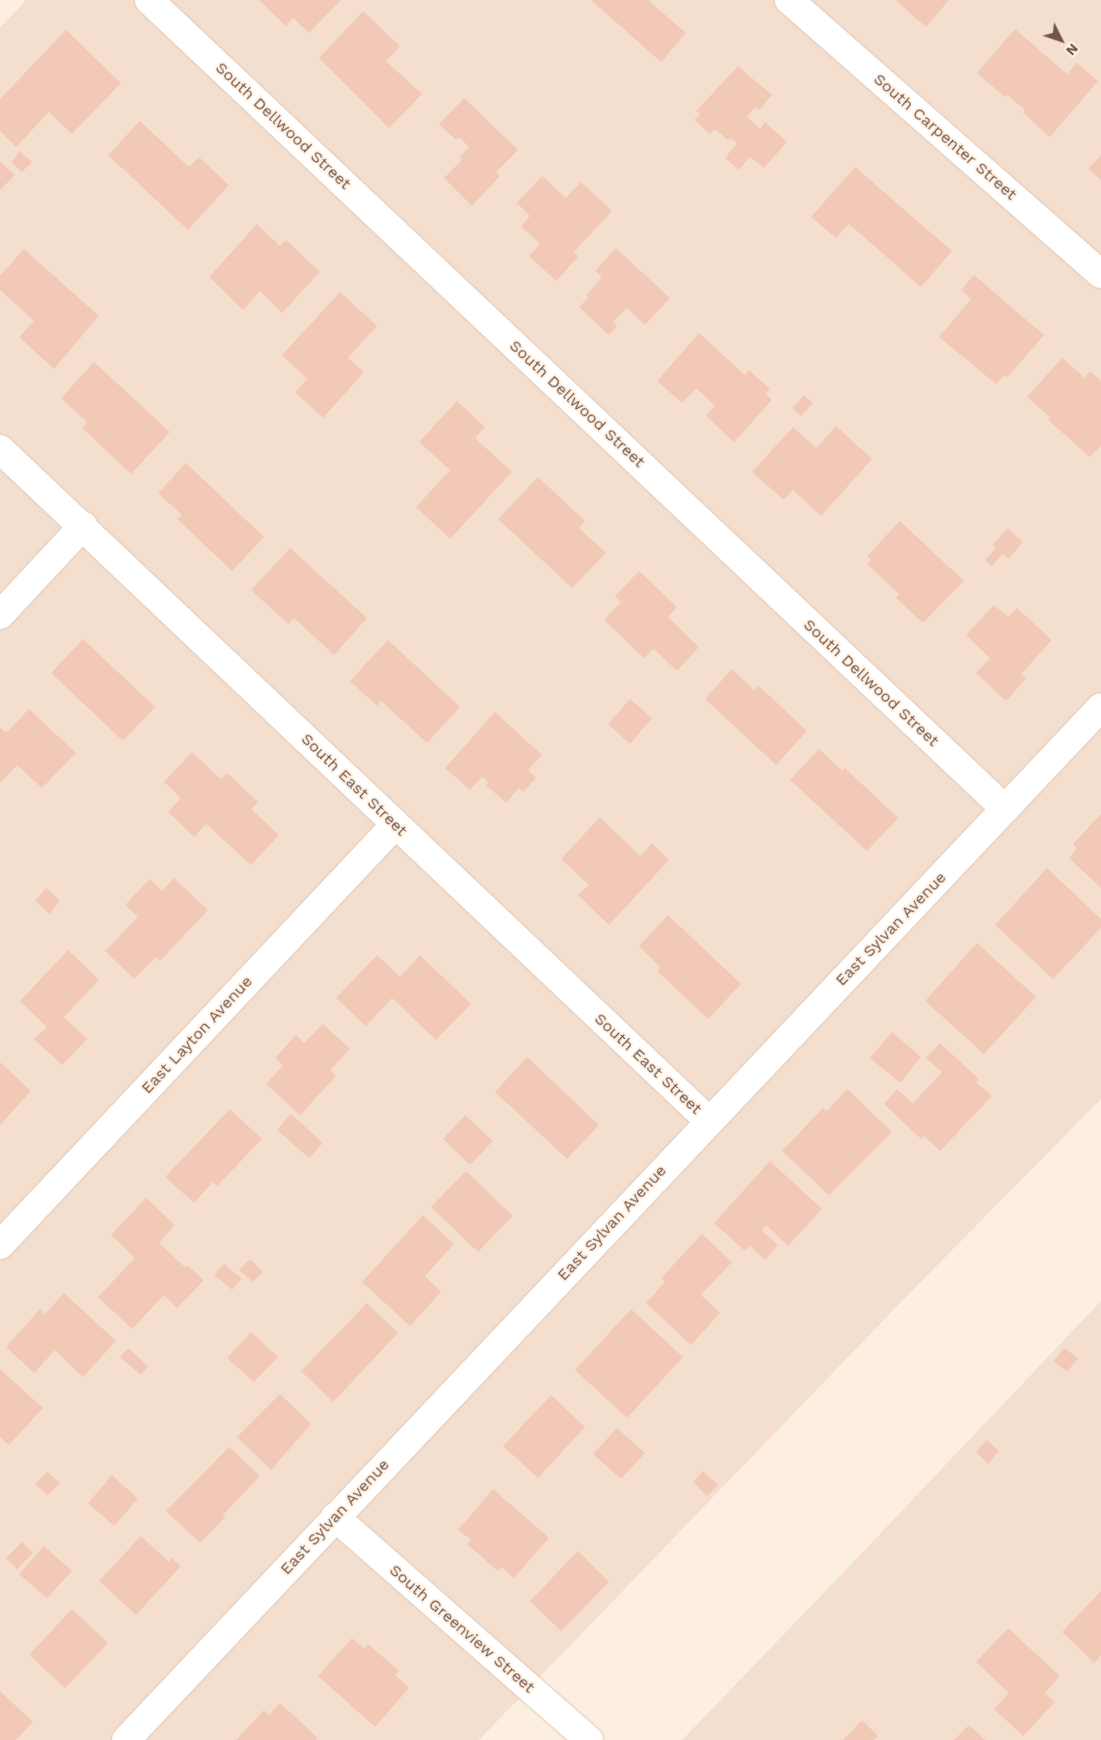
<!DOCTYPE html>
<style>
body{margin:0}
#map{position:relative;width:1101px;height:1740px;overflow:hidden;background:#fceee0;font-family:"Work Sans",sans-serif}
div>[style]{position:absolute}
.residential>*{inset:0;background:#f4dfce}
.building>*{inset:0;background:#f2c9b7}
.roads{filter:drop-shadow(0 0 1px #e0cabc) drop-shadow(0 0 1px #e0cabc)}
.minor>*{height:28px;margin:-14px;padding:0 14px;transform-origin:14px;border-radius:14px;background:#fff}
span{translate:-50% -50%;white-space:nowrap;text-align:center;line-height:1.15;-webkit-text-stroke:4px #fff3e6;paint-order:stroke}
.street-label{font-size:16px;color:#735347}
.north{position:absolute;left:1036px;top:15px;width:50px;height:50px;-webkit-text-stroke:4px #fff3e6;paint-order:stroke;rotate:131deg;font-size:14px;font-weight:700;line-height:20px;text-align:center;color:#735347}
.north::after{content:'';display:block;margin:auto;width:18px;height:22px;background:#735347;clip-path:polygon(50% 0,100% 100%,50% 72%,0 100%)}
</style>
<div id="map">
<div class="residential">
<i style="clip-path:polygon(26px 0,1101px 0,1101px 1099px,904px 1299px,479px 1740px,0 1740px,0 28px)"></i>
<i style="clip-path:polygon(1101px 1301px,1101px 1740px,682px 1740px,841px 1575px)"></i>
</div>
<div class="building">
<i style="clip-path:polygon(259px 0,341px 0,309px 33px,293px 18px,286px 26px)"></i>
<i style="clip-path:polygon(591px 0,648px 0,686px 33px,661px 62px)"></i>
<i style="clip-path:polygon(895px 0,949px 0,926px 27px)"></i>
<i style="clip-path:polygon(363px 11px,400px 46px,386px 61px,422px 94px,389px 128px,319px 58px)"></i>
<i style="clip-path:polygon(1015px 29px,1067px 74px,1077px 63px,1098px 81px,1050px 137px,1023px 113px,1025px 110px,1007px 95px,1005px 97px,977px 73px)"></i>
<i style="clip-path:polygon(66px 30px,121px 83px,72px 134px,49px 112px,16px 147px,0 131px,0 99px)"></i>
<i style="clip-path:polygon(738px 66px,772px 95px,759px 110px,755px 107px,747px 117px,760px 129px,765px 122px,787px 142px,764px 168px,750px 157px,739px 170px,725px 158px,737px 143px,730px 138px,728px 140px,715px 129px,710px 134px,694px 120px,700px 114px,696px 111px)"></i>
<i style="clip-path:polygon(464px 98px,518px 150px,496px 172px,500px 176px,472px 206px,444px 178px,462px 160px,460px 157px,469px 147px,459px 137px,456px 140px,439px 124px)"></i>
<i style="clip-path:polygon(140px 121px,189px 167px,199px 157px,229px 185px,188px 230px,108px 155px)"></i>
<i style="clip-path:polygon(20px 151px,32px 162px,22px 172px,11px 162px)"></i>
<i style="clip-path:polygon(1101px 155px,1101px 180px,1088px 169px)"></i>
<i style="clip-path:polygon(0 161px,15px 175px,0 190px)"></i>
<i style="clip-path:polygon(855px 167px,952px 251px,921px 287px,849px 224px,836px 238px,811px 217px)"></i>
<i style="clip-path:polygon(542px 176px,566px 198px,581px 182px,612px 211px,574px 252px,578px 257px,556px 281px,529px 256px,540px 244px,521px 226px,530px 216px,517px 203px)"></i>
<i style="clip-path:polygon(257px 224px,280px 246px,286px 240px,320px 272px,282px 313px,260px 291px,243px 310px,209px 277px)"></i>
<i style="clip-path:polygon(616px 248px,670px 298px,645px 325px,627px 308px,613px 322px,617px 326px,609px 335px,579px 307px,588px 298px,586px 295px,602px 277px,595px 271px)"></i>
<i style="clip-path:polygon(24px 249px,99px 316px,54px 369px,19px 337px,34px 321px,0 290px,0 276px)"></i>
<i style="clip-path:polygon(974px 275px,1044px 335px,1008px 377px,1005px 375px,996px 384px,939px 337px,971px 299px,961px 290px)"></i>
<i style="clip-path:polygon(340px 292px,377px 326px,348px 358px,364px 372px,323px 418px,295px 392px,307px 379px,282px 355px)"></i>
<i style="clip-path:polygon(699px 333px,745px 375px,749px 370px,770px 389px,766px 394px,772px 400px,734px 442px,706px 416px,715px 406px,696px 388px,682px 403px,657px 381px)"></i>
<i style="clip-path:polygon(1062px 358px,1085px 378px,1090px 371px,1101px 381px,1101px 445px,1090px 457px,1048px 420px,1050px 417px,1027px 397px)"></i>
<i style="clip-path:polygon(94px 362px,170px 432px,131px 474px,82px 428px,87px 422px,61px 398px)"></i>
<i style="clip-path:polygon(804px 395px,813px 403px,801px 416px,792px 408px)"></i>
<i style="clip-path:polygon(457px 401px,485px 427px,475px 438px,512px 472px,450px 539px,416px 507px,450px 470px,419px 442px)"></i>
<i style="clip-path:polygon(836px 426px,872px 459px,821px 516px,793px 490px,784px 500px,752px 472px,793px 427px,816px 448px)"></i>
<i style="clip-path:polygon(186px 463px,264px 537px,232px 571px,177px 519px,182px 515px,158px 493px)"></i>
<i style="clip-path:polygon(538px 477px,585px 521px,579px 528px,606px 553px,572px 588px,498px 519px)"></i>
<i style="clip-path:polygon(900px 521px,964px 581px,923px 623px,896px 598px,899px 594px,867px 564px,871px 559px,867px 556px)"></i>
<i style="clip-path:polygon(1008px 528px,1023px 542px,1008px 559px,1003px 554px,992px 566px,985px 560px,996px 548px,992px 545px)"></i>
<i style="clip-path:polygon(290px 548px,367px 618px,334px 655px,294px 618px,288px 624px,251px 590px)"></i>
<i style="clip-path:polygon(639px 571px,677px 607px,668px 617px,699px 647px,677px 671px,654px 649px,644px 658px,604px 620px,621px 602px,615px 596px)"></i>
<i style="clip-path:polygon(994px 605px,1008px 617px,1017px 608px,1052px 640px,1021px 674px,1026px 679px,1006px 701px,976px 673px,990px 658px,966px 635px)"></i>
<i style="clip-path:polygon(83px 639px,155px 707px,123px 741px,51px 673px)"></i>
<i style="clip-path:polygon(388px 640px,460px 707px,427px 743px,381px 701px,377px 706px,350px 681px)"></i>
<i style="clip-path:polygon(732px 669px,754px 690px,758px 685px,807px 731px,776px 765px,705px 699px)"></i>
<i style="clip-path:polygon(630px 699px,652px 718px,630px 744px,608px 724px)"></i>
<i style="clip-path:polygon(29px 709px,76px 753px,42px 788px,17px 765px,0 783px,0 727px,6px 733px)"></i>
<i style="clip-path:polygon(495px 712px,542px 755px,528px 770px,536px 778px,523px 792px,519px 788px,506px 803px,486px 785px,489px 783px,482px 777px,470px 790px,445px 768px)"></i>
<i style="clip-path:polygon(819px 749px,842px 771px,845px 768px,898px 818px,867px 851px,790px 780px)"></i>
<i style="clip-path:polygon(192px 752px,221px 779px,227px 773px,258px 802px,251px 809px,279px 835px,251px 865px,206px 824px,194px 837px,168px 812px,181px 798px,164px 782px)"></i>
<i style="clip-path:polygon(1101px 814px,1101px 888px,1069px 858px,1077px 849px,1073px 844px)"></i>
<i style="clip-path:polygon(600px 817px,640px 856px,652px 843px,669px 860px,609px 925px,578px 895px,589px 885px,561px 859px)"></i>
<i style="clip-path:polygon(1047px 868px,1101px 919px,1101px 928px,1053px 979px,995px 925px)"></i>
<i style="clip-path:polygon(174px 878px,208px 910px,160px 961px,156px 957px,134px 979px,105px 951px,138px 917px,125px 905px,150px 879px,162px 891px)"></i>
<i style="clip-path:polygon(46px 888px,60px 900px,50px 914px,35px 901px)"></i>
<i style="clip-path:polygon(668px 915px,741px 984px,708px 1019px,657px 971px,660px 967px,639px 946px)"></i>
<i style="clip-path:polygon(977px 943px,1036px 997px,984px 1054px,925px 1001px)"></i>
<i style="clip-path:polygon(68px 950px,99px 980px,64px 1017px,87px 1039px,62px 1065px,34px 1039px,47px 1027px,20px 1001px)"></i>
<i style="clip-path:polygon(377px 955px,400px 977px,420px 955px,471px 1004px,436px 1040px,392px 998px,366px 1026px,336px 998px)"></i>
<i style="clip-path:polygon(323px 1024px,350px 1049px,330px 1070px,336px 1076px,300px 1115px,266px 1084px,283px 1065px,275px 1058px,296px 1035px,304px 1043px)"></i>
<i style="clip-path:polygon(892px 1032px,921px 1057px,900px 1083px,870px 1058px)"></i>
<i style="clip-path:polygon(940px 1043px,979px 1079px,976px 1082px,992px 1096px,940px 1151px,924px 1136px,921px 1139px,884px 1104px,897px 1089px,913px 1103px,942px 1072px,926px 1058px)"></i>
<i style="clip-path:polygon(527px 1057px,599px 1125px,567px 1159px,495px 1092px)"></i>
<i style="clip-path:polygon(0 1062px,31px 1091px,0 1125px)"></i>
<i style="clip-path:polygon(847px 1089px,892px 1132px,829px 1195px,782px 1151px,823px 1108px,827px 1111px)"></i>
<i style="clip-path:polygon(230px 1109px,262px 1139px,217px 1186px,213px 1182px,194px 1203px,165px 1177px)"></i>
<i style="clip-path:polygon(291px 1114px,323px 1143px,309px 1158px,277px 1130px)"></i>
<i style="clip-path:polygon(465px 1115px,493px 1141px,470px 1165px,443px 1139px)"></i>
<i style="clip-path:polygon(770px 1161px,822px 1209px,788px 1246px,766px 1225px,762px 1231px,778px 1245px,765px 1260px,750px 1246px,745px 1251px,714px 1223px)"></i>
<i style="clip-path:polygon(466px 1171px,513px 1216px,478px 1252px,431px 1207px)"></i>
<i style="clip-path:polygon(146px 1198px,175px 1225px,159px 1243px,186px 1268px,188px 1266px,204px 1280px,177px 1308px,164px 1295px,132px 1329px,98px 1297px,135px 1258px,111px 1235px)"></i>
<i style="clip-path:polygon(423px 1215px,454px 1244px,425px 1276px,441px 1292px,410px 1326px,362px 1282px)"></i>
<i style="clip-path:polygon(702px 1234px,732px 1262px,701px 1295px,720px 1313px,691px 1345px,646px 1303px,665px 1282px,661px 1278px)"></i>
<i style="clip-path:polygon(250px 1259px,263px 1272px,253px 1282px,239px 1270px)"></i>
<i style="clip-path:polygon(224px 1264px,242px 1279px,232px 1290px,214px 1275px)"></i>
<i style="clip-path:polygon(64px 1293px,116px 1341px,83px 1377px,55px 1350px,34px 1373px,6px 1347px,40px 1309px,45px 1314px)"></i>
<i style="clip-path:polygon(367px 1303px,398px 1333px,333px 1402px,301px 1371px)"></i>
<i style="clip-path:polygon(631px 1309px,683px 1357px,627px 1418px,575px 1370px)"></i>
<i style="clip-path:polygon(251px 1332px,278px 1357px,254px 1382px,227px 1358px)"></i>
<i style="clip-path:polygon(128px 1348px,148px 1366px,141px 1375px,120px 1357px)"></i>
<i style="clip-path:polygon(1064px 1348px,1078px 1358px,1067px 1372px,1054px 1361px)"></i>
<i style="clip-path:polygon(0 1369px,43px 1408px,9px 1445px,0 1437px)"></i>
<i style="clip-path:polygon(280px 1394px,311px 1424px,271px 1470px,237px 1437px)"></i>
<i style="clip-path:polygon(551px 1395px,585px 1427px,538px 1478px,503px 1446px)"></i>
<i style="clip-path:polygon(617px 1428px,645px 1453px,621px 1479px,593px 1454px)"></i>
<i style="clip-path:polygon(987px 1440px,999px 1451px,988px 1464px,976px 1452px)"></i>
<i style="clip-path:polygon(229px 1447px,260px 1476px,223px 1515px,225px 1517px,200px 1543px,166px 1511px)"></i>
<i style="clip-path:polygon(703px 1471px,718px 1485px,707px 1496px,693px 1482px)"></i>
<i style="clip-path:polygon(47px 1472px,60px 1483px,48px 1495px,35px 1484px)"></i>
<i style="clip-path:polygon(112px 1475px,138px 1499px,114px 1526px,88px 1503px)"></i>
<i style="clip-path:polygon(493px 1489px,549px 1538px,514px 1578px,501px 1567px,498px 1571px,467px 1544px,471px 1540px,458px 1530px)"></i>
<i style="clip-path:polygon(141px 1536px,169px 1562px,172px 1558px,181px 1566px,136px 1615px,99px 1581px)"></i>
<i style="clip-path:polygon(22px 1542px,33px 1553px,17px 1569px,6px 1558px)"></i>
<i style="clip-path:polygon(44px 1546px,72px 1571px,47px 1598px,19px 1574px)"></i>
<i style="clip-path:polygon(578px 1551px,609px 1582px,561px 1631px,530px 1601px)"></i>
<i style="clip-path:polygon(1101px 1591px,1101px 1655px,1094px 1663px,1062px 1632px)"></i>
<i style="clip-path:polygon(72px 1609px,108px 1643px,65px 1688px,29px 1655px)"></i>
<i style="clip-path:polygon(1008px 1628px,1060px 1676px,1045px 1693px,1055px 1702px,1023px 1736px,994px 1709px,1009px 1693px,976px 1662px)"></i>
<i style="clip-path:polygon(352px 1638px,364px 1649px,368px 1644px,399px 1671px,395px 1675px,409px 1688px,375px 1727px,318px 1676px)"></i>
<i style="clip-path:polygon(0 1691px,33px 1722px,16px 1740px,0 1740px)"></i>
<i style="clip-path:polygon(280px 1703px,318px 1738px,316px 1740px,236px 1740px,264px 1710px,269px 1715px)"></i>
<i style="clip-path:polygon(862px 1720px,878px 1736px,874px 1740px,843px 1740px)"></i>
<i style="clip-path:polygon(969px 1725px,985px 1740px,954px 1740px)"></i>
</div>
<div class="roads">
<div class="minor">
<i style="left:149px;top:0;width:1178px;rotate:43.38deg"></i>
<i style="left:789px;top:0;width:415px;rotate:41.3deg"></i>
<i style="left:0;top:449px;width:977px;rotate:43.47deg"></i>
<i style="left:0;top:615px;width:122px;rotate:-47deg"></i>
<i style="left:0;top:1245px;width:577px;rotate:-46.76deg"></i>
<i style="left:335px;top:1517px;width:338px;rotate:41.3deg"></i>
<i style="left:126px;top:1740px;width:1420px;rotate:-46.65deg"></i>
</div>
</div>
<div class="street-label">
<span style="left:283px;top:126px;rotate:43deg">South Dellwood Street</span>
<span style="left:945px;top:137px;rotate:41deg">South Carpenter Street</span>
<span style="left:577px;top:404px;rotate:43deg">South Dellwood Street</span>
<span style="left:871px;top:683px;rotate:43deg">South Dellwood Street</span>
<span style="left:354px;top:785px;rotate:44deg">South East Street</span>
<span style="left:891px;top:929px;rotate:-46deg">East Sylvan Avenue</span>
<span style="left:197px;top:1035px;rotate:-47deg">East Layton Avenue</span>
<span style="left:648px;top:1064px;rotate:43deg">South East Street</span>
<span style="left:612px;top:1223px;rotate:-47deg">East Sylvan Avenue</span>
<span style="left:335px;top:1517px;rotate:-47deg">East Sylvan Avenue</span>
<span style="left:462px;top:1629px;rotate:41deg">South Greenview Street</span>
</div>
<div class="north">N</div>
</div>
